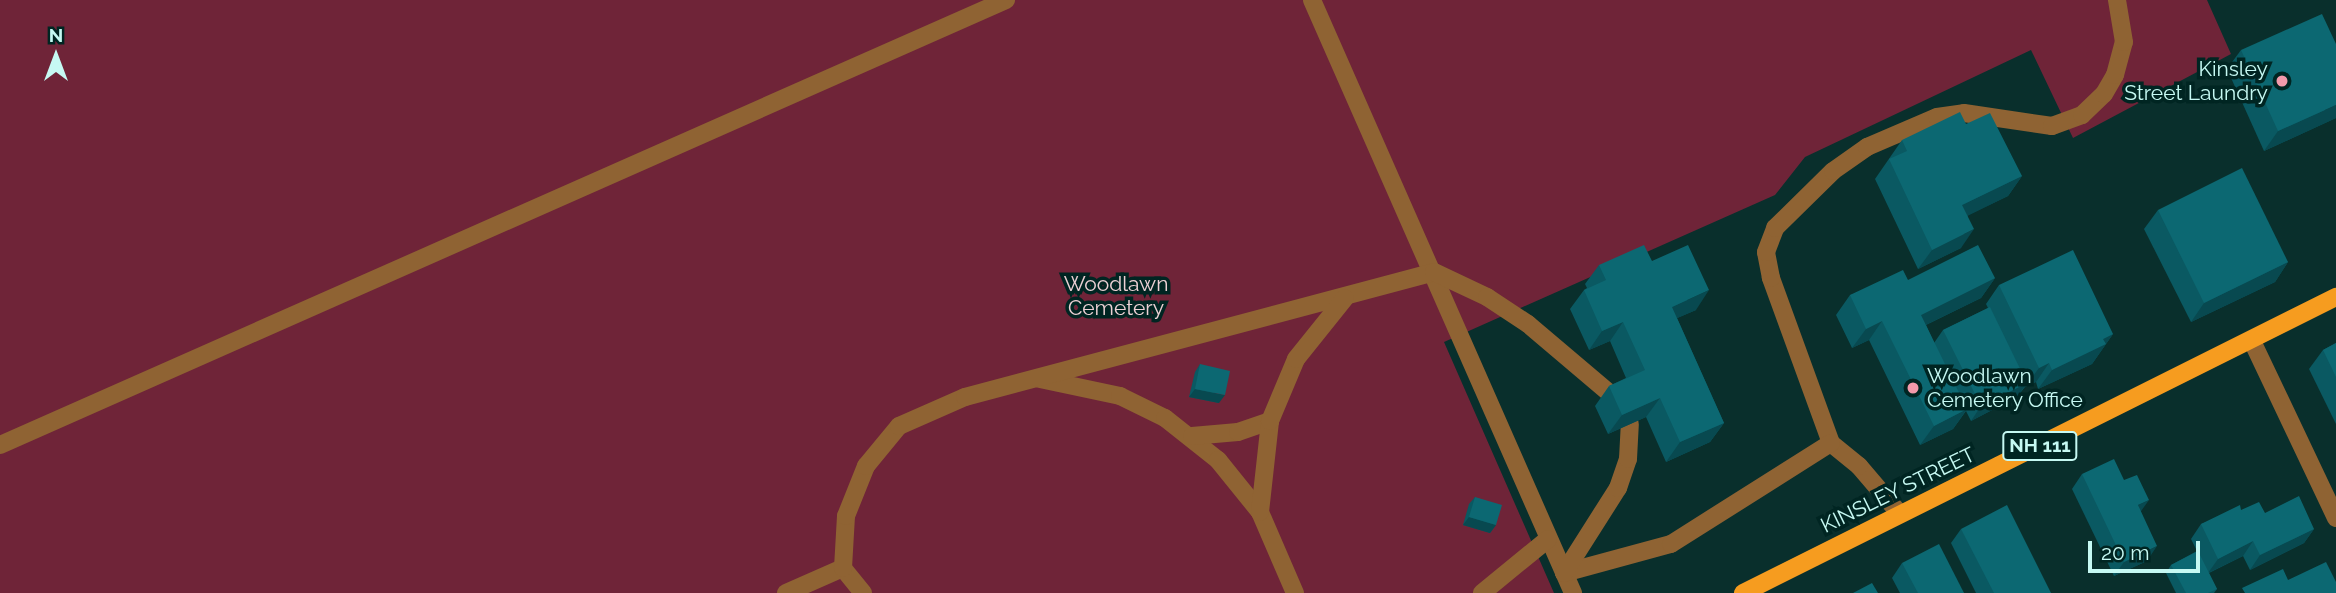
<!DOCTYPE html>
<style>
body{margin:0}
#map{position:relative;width:2336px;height:593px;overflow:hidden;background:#092f2c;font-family:Raleway,sans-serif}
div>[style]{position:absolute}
.green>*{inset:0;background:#6f2438}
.service>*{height:18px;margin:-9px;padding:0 9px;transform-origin:9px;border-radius:9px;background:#8f6333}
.minor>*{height:18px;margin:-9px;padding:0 9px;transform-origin:9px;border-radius:9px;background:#8f6333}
.primary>*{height:18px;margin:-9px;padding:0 9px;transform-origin:9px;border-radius:9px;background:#f69c1f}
.wall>*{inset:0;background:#0a5962}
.shaded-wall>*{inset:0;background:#084950}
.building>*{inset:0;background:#0c6872}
.dots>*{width:19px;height:19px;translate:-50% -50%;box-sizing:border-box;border:4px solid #002522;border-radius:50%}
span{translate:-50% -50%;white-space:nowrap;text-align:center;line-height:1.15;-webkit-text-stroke:7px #002522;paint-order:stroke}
.shield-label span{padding:2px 5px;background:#002522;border:2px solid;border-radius:5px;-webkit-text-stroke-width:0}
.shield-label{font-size:19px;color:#c6f9f3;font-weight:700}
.poi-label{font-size:21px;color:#c6f9f3}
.right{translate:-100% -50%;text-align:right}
.left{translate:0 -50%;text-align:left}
.park-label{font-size:21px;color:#edd1d5}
.street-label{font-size:21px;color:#c6f9f3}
.north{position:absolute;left:21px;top:21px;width:70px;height:70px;-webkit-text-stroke:5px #002522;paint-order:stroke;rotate:0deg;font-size:19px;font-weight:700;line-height:28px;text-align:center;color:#c6f9f3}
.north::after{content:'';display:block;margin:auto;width:24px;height:32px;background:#c6f9f3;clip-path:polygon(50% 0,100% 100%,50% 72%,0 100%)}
.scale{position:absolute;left:2088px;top:541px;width:112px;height:32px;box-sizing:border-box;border:4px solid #c6f9f3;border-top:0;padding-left:9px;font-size:21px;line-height:24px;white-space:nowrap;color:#c6f9f3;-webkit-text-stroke:5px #002522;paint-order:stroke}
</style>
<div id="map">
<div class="green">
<i style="clip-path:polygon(0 0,2207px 0,2231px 54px,2073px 138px,2031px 50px,1805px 157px,1775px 195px,1444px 342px,1554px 593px,0 593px)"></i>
</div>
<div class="service">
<i style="left:1312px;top:0;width:648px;rotate:66.24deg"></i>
<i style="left:1040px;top:379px;width:82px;rotate:12deg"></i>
<i style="left:1120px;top:396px;width:50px;rotate:26.1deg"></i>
<i style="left:1165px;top:418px;width:68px;rotate:38.4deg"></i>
<i style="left:1218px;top:460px;width:67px;rotate:51.1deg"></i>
<i style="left:1192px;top:436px;width:46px;rotate:-5deg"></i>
<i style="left:1238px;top:432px;width:34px;rotate:-19deg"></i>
<i style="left:0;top:445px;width:1100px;rotate:-23.86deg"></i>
<i style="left:1900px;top:514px;width:63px;rotate:-130.5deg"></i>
<i style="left:1859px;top:466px;width:36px;rotate:-141deg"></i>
<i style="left:1831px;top:443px;width:176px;rotate:-110deg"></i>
<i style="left:1771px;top:278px;width:26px;rotate:-101deg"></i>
<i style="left:1766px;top:252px;width:26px;rotate:-69deg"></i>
<i style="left:1775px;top:228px;width:81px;rotate:-44.5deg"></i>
<i style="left:1833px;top:171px;width:42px;rotate:-35.2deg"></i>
<i style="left:1867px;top:147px;width:76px;rotate:-23.2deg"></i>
<i style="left:1937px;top:117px;width:27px;rotate:-8deg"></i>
<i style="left:1964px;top:113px;width:89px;rotate:8.4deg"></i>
<i style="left:2052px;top:126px;width:32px;rotate:-20deg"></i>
<i style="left:2082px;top:115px;width:30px;rotate:-44deg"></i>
<i style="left:2104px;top:94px;width:22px;rotate:-60deg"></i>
<i style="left:2115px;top:75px;width:34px;rotate:-75deg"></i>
<i style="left:2124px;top:42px;width:43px;rotate:-99.5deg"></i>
<i style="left:1564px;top:573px;width:111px;rotate:-15.2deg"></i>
<i style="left:1671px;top:544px;width:189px;rotate:-32.3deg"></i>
<i style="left:1564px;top:573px;width:101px;rotate:-57.6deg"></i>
<i style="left:1618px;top:488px;width:31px;rotate:-71deg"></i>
<i style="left:1628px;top:459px;width:35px;rotate:-87deg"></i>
<i style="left:786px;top:593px;width:62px;rotate:-23.7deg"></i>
<i style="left:863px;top:593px;width:32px;rotate:-129deg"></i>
<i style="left:843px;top:568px;width:52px;rotate:-86.7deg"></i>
<i style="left:846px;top:516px;width:54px;rotate:-68.2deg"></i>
<i style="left:866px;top:466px;width:52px;rotate:-50.5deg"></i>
<i style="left:899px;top:426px;width:72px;rotate:-23.7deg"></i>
<i style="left:965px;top:397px;width:485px;rotate:-14.9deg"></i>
<i style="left:1434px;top:272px;width:59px;rotate:25.3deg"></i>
<i style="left:1487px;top:297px;width:49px;rotate:33.4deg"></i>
<i style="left:1528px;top:324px;width:113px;rotate:40.3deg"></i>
<i style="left:1295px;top:593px;width:88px;rotate:-113.4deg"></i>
<i style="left:1260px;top:512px;width:92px;rotate:-83.7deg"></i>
<i style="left:1270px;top:421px;width:67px;rotate:-67.2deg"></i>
<i style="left:1296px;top:359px;width:78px;rotate:-51.2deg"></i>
<i style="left:1482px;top:593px;width:85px;rotate:-39.3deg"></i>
</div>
<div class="minor">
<i style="left:2252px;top:341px;width:196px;rotate:64.6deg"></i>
</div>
<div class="primary">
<i style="left:1743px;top:593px;width:663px;rotate:-26.53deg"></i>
</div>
<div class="wall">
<i style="clip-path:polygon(2241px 50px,2336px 118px,2264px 151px,2227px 69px)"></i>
<i style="clip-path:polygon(1902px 140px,2022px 176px,2008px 196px,1968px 215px,1961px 248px,1918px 269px,1875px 179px)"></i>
<i style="clip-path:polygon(2158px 210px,2288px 262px,2275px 282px,2191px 322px,2144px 229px)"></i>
<i style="clip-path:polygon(1652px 261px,1696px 310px,1677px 318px,1724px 423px,1710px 442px,1666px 462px,1646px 417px,1608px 434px,1595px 406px,1609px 386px,1626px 378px,1610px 341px,1589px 350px,1570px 309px,1584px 290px,1587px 288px,1585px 284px,1599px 265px)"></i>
<i style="clip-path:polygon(1995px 278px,1981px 298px,1926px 325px,1934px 343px,1943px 330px,1988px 308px,1986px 304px,1999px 285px,2113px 334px,2092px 364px,2038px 389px,2036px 382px,2025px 387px,2017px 397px,1971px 421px,1966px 411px,1953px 429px,1920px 445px,1869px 340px,1852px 348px,1836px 315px,1850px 295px,1908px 280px)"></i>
<i style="clip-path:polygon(2336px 343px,2336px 424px,2309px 369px,2323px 350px)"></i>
<i style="clip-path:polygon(1200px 364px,1219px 403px,1189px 397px,1195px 372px)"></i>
<i style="clip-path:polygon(2082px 474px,2141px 512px,2147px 561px,2114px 576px,2072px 489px)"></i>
<i style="clip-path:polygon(1475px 497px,1496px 525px,1490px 533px,1463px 525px,1469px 504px)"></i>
<i style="clip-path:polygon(2241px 510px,2265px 513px,2314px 529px,2304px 543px,2250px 570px,2243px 556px,2209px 573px,2217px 589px,2214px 593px,2176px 593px,2166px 573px,2171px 565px,2197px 551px,2191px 539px,2201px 524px)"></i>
<i style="clip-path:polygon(1961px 529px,2051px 593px,1976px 593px,1951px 543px)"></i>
<i style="clip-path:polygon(1902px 563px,1964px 593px,1900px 593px,1892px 578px)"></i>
</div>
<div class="shaded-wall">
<i style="clip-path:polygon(2336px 105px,2336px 118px,2264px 151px,2278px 131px)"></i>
<i style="clip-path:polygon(2022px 176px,2008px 196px,1949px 225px,1962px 205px)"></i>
<i style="clip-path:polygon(1974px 229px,1961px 248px,1918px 269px,1932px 250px)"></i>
<i style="clip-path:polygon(2288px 262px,2275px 282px,2191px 322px,2204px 303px)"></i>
<i style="clip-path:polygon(1995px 278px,1981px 298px,1907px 334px,1921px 315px)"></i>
<i style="clip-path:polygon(1709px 290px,1696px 310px,1659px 326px,1672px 307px)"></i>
<i style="clip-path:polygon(1882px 321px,1869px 340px,1852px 348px,1866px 329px)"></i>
<i style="clip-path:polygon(1623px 322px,1610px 341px,1589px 350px,1602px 331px)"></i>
<i style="clip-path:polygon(2113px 334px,2092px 364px,2038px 389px,2052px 370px,2103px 339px)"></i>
<i style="clip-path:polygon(2049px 363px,2036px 382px,2025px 387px,2039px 368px)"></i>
<i style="clip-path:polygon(2027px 383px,2017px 397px,1971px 421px,1981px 406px)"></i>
<i style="clip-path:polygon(1195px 389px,1225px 395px,1219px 403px,1189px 397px)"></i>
<i style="clip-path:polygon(1660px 398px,1646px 417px,1608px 434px,1622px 415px)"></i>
<i style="clip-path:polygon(1967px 409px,1953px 429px,1920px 445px,1934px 426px)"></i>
<i style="clip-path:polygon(1724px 423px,1710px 442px,1666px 462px,1680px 442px)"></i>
<i style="clip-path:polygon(2149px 500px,2139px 514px,2138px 505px)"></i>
<i style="clip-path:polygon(1469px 517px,1496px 525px,1490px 533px,1463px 525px)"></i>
<i style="clip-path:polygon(2314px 529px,2304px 543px,2250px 570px,2260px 555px)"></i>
<i style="clip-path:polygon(2253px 541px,2243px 556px,2208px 573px,2218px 559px)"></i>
<i style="clip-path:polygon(2157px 546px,2147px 561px,2114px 576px,2124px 562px)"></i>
</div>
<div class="building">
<i style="clip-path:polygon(2322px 14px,2336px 44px,2336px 105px,2278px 131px,2241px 50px)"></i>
<i style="clip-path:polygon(1960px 112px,1966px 124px,1990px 113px,2022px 176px,1962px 205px,1974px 229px,1932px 250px,1889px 159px,1907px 151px,1902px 140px)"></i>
<i style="clip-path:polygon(2242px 168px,2288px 262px,2204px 303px,2158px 210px)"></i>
<i style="clip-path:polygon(1644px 245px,1652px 261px,1688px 245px,1709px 290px,1672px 307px,1724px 423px,1680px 442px,1660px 398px,1622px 415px,1609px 386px,1645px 370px,1623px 322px,1602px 331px,1584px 290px,1606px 280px,1599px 265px)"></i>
<i style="clip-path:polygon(1978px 245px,1995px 278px,1921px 315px,1967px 409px,1934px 426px,1882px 321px,1866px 329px,1850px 295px,1903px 270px,1908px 280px)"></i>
<i style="clip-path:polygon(2073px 250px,2113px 334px,2103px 339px,2106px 344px,2052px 370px,2049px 363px,2039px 368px,1999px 285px)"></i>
<i style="clip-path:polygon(1990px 307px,2027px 383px,1981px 406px,1943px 330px)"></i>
<i style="clip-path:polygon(2336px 343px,2336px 377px,2323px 350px)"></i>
<i style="clip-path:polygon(1200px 364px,1230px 371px,1225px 395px,1195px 389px)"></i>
<i style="clip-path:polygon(2114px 459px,2124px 480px,2137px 475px,2149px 500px,2138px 505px,2157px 546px,2124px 562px,2082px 474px)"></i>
<i style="clip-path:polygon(2299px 496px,2314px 529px,2260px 555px,2253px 541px,2218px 559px,2201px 524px,2240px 505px,2241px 510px,2259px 502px,2265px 513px)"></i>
<i style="clip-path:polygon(1475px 497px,1502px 505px,1496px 525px,1469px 517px)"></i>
<i style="clip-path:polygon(2007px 505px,2051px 593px,1994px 593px,1961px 529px)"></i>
<i style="clip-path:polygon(1939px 544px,1964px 593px,1918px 593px,1902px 563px)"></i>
<i style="clip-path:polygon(2198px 551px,2217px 589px,2208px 593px,2186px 593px,2171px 565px)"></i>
<i style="clip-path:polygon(2326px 562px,2336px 582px,2336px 593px,2245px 593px,2242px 588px,2283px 569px,2288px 580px)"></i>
<i style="clip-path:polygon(1872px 583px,1878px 593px,1853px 593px)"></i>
</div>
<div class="dots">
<i style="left:2282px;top:81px;background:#f39aab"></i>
<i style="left:1913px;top:388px;background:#f39aab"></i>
</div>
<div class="shield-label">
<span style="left:2040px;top:446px">NH 111</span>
</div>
<div class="poi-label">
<span class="right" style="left:2268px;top:81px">Kinsley<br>Street Laundry</span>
<span class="left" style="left:1927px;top:388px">Woodlawn<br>Cemetery Office</span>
</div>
<div class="park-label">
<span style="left:1116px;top:296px">Woodlawn<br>Cemetery</span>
</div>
<div class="street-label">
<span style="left:1898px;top:490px;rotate:-26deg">KINSLEY STREET</span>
</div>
<div class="north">N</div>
<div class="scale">20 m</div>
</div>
